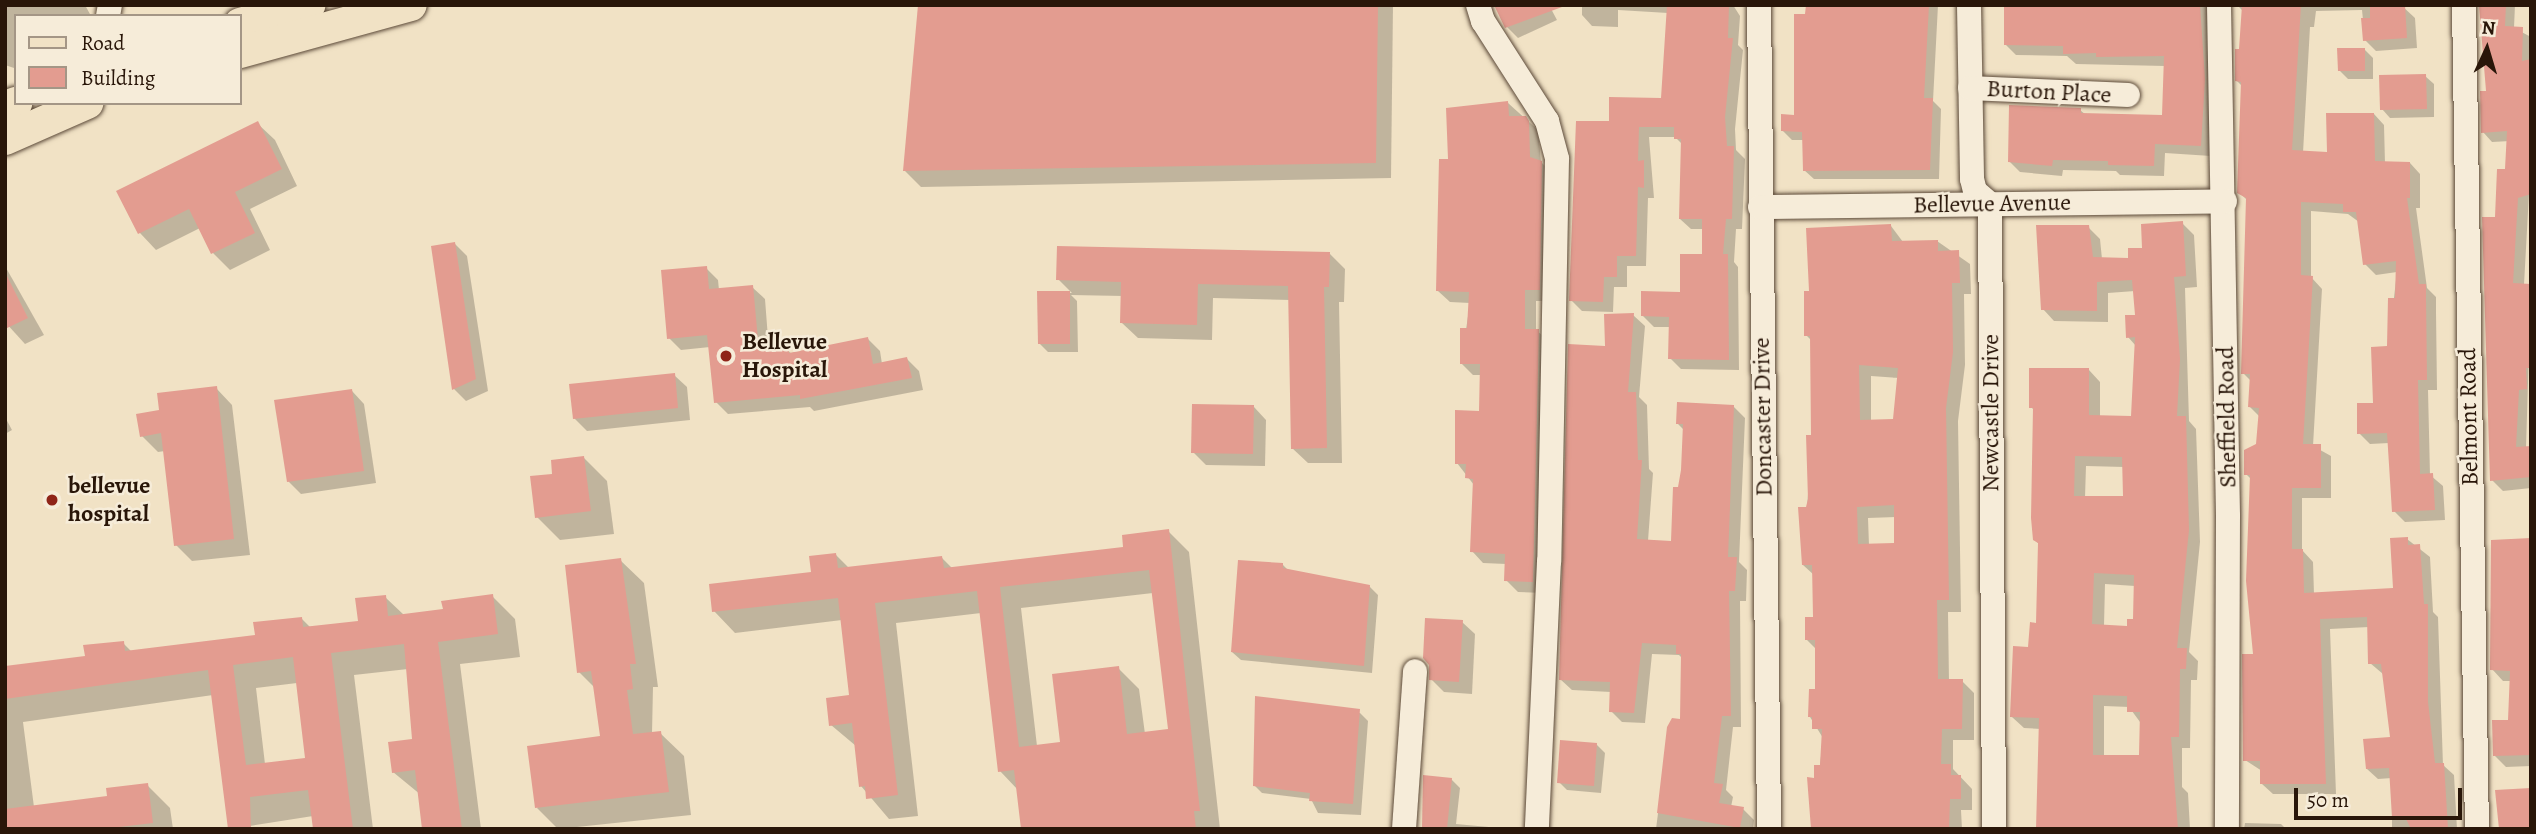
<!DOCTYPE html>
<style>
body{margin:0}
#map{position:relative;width:2536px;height:834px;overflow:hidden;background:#f1e2c5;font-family:Alegreya,serif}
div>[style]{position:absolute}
.shadow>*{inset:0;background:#0003}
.building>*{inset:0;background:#e39c90}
.roads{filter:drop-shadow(0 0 2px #5b4938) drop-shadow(0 0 2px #5b4938)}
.minor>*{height:24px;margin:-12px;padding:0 12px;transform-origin:12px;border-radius:12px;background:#f6ecd9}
.major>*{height:32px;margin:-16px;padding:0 16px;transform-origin:16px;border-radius:16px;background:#f1e2c5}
.dots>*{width:19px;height:19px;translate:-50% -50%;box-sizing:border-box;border:4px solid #f6ecd9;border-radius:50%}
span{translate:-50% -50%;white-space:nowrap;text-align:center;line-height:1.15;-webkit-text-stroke:5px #f6ecd9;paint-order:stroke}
.street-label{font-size:24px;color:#291609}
.poi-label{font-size:24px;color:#291609;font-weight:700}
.left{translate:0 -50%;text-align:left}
.frame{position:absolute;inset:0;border:7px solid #291609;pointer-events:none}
.legend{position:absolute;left:14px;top:14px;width:228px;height:91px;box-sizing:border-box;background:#f6ecd9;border:2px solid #a49686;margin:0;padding:9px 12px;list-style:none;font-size:21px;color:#291609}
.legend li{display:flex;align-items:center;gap:14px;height:35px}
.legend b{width:35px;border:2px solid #a49686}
.north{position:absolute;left:2452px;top:14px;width:70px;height:70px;-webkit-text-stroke:5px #f6ecd9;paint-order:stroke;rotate:4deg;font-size:19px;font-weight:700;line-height:28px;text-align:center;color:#291609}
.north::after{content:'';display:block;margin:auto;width:24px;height:32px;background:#291609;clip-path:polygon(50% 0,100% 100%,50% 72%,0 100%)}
.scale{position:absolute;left:2294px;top:788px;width:168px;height:32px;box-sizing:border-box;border:4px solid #291609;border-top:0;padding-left:9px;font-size:21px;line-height:24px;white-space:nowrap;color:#291609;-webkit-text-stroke:5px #f6ecd9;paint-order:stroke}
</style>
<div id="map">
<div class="shadow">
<i style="clip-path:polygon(5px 5px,85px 5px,91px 16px,16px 16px,14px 68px,5px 65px)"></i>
<i style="clip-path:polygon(919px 5px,1393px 5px,1391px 178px,921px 187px,905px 171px)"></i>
<i style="clip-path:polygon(1549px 5px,1557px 20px,1518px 38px,1507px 27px)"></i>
<i style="clip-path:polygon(1582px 5px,1733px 5px,1740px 16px,1738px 45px,1743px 50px,1735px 129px,1736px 150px,1745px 159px,1742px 229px,1736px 229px,1734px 262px,1738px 267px,1739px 370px,1681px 369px,1670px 358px,1670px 327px,1654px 327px,1643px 316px,1681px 294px,1703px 256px,1704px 229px,1691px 229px,1680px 219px,1683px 145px,1675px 137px,1649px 137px,1654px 198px,1648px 198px,1646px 266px,1627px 266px,1627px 287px,1614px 287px,1613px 312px,1582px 311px,1571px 300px,1610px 123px,1662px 100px,1668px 13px,1618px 10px,1618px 27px,1592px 26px,1582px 15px)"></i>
<i style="clip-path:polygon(1808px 5px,1938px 5px,1933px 101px,1941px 109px,1939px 179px,1814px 179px,1804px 170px,1804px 140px,1792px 140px,1782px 130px,1795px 116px)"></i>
<i style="clip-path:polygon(2007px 5px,2222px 5px,2211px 156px,2165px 153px,2164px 176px,2120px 175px,2116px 171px,2063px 170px,2062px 176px,2020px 172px,2009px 161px,2080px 110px,2086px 115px,2163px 116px,2165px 66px,2076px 64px,2067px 56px,2016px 55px,2006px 45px)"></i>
<i style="clip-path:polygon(2237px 5px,2401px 5px,2415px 18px,2417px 48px,2376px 51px,2365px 40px,2362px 10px,2316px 11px,2314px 27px,2310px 27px,2303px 153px,2329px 154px,2374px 114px,2384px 125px,2385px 163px,2410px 163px,2420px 174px,2420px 208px,2416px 208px,2427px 288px,2436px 297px,2436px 311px,2437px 390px,2428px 390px,2430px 475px,2443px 486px,2445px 520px,2405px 522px,2394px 511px,2389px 443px,2370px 444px,2359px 433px,2374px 404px,2388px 348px,2397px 272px,2376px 275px,2365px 264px,2359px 222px,2348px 214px,2311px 211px,2311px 277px,2322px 289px,2313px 446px,2331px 456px,2331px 498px,2302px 498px,2302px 550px,2313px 562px,2314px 594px,2395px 590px,2407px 539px,2430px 557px,2433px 612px,2438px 617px,2443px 765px,2454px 775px,2457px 829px,2392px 829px,2392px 778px,2378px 779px,2367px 769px,2392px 739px,2387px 686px,2383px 674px,2370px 663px,2369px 627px,2330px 629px,2336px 794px,2273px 794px,2262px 784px,2262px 771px,2245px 760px,2255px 656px,2251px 479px,2246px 474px,2258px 445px,2260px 417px,2249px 406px,2251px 381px,2243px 373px,2247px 200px,2239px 192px,2243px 87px,2237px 81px,2243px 11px)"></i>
<i style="clip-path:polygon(2481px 5px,2515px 5px,2514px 28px,2531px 37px,2529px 140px,2492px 142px,2483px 132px,2488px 93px)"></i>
<i style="clip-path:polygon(2365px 50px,2373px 58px,2373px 79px,2348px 79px,2339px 70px)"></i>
<i style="clip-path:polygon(2425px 76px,2434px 84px,2434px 117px,2390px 118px,2382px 109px)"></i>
<i style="clip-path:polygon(1508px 103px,1538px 130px,1541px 162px,1553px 174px,1551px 301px,1536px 301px,1536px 330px,1550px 342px,1544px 593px,1518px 592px,1506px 580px,1506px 564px,1483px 563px,1472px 551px,1474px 485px,1457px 463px,1480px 412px,1481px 375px,1473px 375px,1461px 363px,1470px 303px,1450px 302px,1438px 291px,1450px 160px)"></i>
<i style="clip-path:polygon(258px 124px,275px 140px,297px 186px,250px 209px,270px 250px,230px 270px,213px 253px,200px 228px,156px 250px,140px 233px,119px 192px)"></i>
<i style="clip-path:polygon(2531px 157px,2524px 285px,2531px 285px,2526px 448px,2531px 447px,2531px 488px,2503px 491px,2492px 480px,2497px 219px,2507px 171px)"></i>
<i style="clip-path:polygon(evenodd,2182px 223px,2194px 235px,2197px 287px,2185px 288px,2189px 421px,2196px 429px,2200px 542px,2189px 652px,2198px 661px,2197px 680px,2191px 680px,2190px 748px,2182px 748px,2182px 787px,2188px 793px,2190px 829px,2039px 829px,2041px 729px,2024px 728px,2012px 717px,2037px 624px,2040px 545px,2034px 539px,2035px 411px,2031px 407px,2089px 370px,2100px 382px,2100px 417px,2133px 418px,2136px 346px,2128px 337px,2137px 316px,2135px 291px,2108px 293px,2108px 322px,2054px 321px,2043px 309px,2088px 227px,2100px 239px,2102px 259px,2130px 259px,2182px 223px,2086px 466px,2124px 467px,2124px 498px,2085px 498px,2086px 466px,2182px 223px,2105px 584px,2135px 586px,2135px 621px,2128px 628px,2104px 626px,2105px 584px,2182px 223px,2104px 706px,2129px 707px,2140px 722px,2141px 757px,2104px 757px,2104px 706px)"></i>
<i style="clip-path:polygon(evenodd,1891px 226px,1903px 242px,1937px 241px,1970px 264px,1971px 294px,1964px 294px,1965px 365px,1958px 421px,1961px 612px,1948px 612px,1949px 681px,1962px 681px,1974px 693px,1974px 740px,1953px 740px,1953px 769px,1972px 789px,1972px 810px,1961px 810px,1962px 829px,1813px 829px,1823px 738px,1810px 717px,1816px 691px,1817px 650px,1807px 640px,1815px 619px,1814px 575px,1803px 565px,1812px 437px,1811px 340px,1806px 335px,1811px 293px,1891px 226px,1871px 376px,1899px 378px,1895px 420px,1871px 421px,1871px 376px,1891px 226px,1896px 517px,1896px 544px,1869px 545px,1868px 518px,1896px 517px)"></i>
<i style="clip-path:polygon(455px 244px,467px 256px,488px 391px,466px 401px,454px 389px)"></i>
<i style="clip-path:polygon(1330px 254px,1345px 269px,1344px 302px,1339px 302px,1342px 463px,1308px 463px,1292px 448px,1290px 300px,1213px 298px,1212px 340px,1138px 338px,1122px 323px,1123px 296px,1071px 295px,1077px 301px,1078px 352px,1048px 352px,1039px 343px,1039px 293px,1072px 293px,1058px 279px)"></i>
<i style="clip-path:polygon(5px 266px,44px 335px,25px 344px,5px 322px)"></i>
<i style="clip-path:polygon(706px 268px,718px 280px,719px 290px,752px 287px,765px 299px,769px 351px,787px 350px,792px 354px,868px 339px,880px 351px,882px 364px,907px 359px,919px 371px,923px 390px,814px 411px,810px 407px,728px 414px,716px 402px,710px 347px,681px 350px,669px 338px)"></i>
<i style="clip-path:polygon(1633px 315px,1645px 326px,1639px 397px,1647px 405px,1649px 469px,1653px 473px,1648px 541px,1673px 542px,1683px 470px,1684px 430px,1678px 424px,1733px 406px,1745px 418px,1739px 562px,1747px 570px,1746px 601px,1740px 601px,1741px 727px,1733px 727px,1726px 790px,1733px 797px,1731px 807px,1743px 809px,1754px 820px,1753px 829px,1656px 829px,1669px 727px,1682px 721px,1683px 659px,1679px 655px,1652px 654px,1645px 723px,1622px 722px,1611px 711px,1611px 692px,1572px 690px,1560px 679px,1607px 348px)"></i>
<i style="clip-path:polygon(674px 375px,687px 387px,690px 420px,587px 431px,574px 418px)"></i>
<i style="clip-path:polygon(216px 388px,232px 405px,250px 555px,192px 561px,176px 545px,165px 451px,158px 452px,142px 436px,160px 412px)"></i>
<i style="clip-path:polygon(352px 391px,364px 404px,376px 483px,301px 494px,288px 481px)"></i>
<i style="clip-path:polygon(1254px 407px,1266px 420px,1265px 466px,1206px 465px,1193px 452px)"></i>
<i style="clip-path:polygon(5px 417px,12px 430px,5px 434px)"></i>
<i style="clip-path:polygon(584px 458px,607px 481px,614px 534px,560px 540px,537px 517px,554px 475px)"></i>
<i style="clip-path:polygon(evenodd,1168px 531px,1189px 552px,1220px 829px,1023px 829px,1018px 790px,1000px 771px,981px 613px,896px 623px,918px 816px,889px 819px,861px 786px,856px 746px,831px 725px,851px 696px,842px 620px,735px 633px,714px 611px,813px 574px,836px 555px,849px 568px,942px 558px,953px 569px,1125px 549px,1168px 531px,1153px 593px,1170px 731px,1145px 734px,1139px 689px,1118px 668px,1062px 743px,1037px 746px,1021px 608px,1153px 593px)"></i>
<i style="clip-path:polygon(2531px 539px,2531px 766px,2506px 767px,2495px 756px,2510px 721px,2511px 681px,2503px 681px,2492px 669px)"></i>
<i style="clip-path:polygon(620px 560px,644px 583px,658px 687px,653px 687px,652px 734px,660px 733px,684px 756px,691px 815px,558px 829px,537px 808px,602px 738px,595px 688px,579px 672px)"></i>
<i style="clip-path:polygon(1283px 565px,1289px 571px,1369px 586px,1378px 595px,1372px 673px,1241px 660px,1232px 652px)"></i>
<i style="clip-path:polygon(evenodd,492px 596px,515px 619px,520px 657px,460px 664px,481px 829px,427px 829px,421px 795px,393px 772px,414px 740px,408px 669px,354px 675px,373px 829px,315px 829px,313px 816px,250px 826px,213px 695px,23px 722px,34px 807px,109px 798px,147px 785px,170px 808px,173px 829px,5px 829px,5px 667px,87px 657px,123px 643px,132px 652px,257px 637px,301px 618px,311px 628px,360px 622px,385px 597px,404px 615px,445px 610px,492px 596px,297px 683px,307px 759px,265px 764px,256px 688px,297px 683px)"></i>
<i style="clip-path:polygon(1462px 622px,1475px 634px,1472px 694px,1444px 692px,1431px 679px)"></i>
<i style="clip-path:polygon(1257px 698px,1360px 713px,1368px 721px,1361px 815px,1318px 813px,1311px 799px,1262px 793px,1254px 785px)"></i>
<i style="clip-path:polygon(1596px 744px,1605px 753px,1601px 793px,1567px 790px,1559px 782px)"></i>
<i style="clip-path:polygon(1451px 779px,1460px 788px,1456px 824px,1511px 829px,1424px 829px)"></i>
<i style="clip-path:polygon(2245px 823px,2281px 824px,2286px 829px,2244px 829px)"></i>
</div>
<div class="building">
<i style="clip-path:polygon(918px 5px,1378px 5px,1376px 163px,903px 171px)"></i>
<i style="clip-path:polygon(1494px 5px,1562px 5px,1562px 7px,1505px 28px)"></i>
<i style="clip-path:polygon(1667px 5px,1729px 5px,1728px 38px,1733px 38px,1725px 117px,1727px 146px,1734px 146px,1732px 219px,1726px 219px,1723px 254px,1728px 254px,1729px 360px,1668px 359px,1669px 317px,1641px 316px,1641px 291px,1680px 292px,1680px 254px,1702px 254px,1702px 219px,1679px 219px,1681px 139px,1674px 139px,1674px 127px,1639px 127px,1638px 161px,1644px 160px,1644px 188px,1638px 187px,1636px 256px,1617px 256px,1617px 277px,1604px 277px,1603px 302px,1569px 301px,1576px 121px,1609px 121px,1609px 97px,1661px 98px)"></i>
<i style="clip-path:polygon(1806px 5px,1929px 5px,1924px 98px,1933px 98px,1930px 170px,1803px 171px,1802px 132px,1781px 131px,1781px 114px,1794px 115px,1794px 14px,1805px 14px)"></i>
<i style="clip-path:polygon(2004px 5px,2200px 5px,2205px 79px,2201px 146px,2155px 144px,2154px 166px,2108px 165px,2108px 161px,2053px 160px,2052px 166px,2008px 162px,2009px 105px,2081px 108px,2081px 113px,2162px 115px,2164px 56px,2096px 57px,2096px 53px,2063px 54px,2063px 46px,2004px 45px)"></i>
<i style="clip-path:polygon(2242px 5px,2301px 5px,2292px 150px,2327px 152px,2326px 113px,2374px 113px,2375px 161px,2410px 162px,2410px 198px,2407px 198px,2419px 284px,2426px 284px,2426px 299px,2427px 380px,2418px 380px,2420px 474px,2433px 473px,2435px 510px,2392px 512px,2387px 433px,2357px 434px,2357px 403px,2373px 403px,2371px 347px,2387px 346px,2388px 298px,2395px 298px,2396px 261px,2363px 265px,2356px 212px,2343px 212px,2343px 204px,2301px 202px,2301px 275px,2313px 276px,2303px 444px,2321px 444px,2321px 488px,2292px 488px,2292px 549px,2303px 549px,2304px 593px,2393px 588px,2390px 538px,2408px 537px,2408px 545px,2420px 544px,2424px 604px,2428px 604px,2428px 702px,2435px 763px,2444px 763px,2448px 829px,2411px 829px,2405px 817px,2392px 818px,2389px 768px,2366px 769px,2363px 739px,2390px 737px,2381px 664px,2368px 664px,2367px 617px,2320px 619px,2326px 784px,2260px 784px,2260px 761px,2243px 761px,2242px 654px,2253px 654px,2246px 581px,2250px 475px,2244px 475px,2244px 450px,2256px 444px,2259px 408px,2248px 407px,2250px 374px,2241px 374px,2246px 198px,2237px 193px,2241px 82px,2235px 81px,2235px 49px,2239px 49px)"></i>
<i style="clip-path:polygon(2405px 5px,2407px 38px,2363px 41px,2361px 18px,2370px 18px,2370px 7px)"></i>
<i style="clip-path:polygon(2479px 5px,2506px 5px,2505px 26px,2523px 27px,2522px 61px,2531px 59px,2531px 194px,2518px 198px,2513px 283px,2531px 284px,2531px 368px,2526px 368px,2527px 389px,2519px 390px,2516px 447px,2531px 446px,2531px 477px,2490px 481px,2482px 217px,2495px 217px,2497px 169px,2505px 169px,2507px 131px,2481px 133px,2480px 91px,2486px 91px)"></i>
<i style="clip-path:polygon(2337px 48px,2365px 48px,2365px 71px,2338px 71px)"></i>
<i style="clip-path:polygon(2426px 74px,2427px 109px,2380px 110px,2379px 75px)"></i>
<i style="clip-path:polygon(1508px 101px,1509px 116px,1526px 116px,1529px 121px,1530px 157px,1542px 161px,1540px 290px,1525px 290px,1525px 329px,1539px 329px,1533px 582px,1504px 581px,1505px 554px,1470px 552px,1473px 479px,1465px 478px,1466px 464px,1455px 464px,1455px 410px,1479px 411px,1480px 364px,1460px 364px,1460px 328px,1467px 328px,1469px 292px,1436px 291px,1439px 159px,1448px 159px,1446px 108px)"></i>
<i style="clip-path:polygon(258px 121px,282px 169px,235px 192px,255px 233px,211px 254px,189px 209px,138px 234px,116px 191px)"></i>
<i style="clip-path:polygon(evenodd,2183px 221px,2186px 276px,2174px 277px,2180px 359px,2177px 416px,2186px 416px,2189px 530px,2177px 648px,2187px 648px,2186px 669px,2180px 669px,2179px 737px,2171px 737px,2178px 829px,2036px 829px,2039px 718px,2010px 717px,2013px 646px,2028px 647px,2030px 622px,2036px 623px,2038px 543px,2033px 540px,2031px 518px,2033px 408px,2029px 408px,2029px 368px,2089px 368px,2089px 415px,2131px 416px,2135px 337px,2126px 338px,2125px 315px,2135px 315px,2132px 280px,2097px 282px,2097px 311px,2041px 310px,2036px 225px,2089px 225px,2093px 257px,2128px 258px,2128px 248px,2142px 248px,2141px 224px,2183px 221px,2075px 456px,2122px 457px,2123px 496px,2074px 496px,2075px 456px,2183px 221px,2094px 573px,2134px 575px,2133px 619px,2127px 619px,2127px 626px,2092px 624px,2094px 573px,2183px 221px,2093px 695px,2127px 696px,2127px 712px,2140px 712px,2139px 755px,2093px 755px,2093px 695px)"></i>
<i style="clip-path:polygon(evenodd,1891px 224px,1892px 241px,1938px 240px,1938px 251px,1959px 250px,1960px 283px,1952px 283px,1953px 352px,1946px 408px,1949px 600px,1937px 600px,1938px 679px,1963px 679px,1962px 729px,1942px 729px,1941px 764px,1951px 764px,1951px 775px,1961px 775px,1961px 799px,1950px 799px,1949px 829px,1811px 829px,1807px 777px,1814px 778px,1814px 765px,1820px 765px,1822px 729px,1812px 729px,1812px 717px,1808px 717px,1809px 689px,1815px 689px,1815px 640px,1805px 640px,1805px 617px,1813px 617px,1812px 565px,1802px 565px,1798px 507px,1806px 507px,1808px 499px,1806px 435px,1811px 435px,1810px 336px,1804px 336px,1804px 291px,1809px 291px,1806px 228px,1891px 224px,1859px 365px,1898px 368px,1893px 419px,1860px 420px,1859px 365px,1891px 224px,1894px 505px,1894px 543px,1858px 544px,1857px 507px,1894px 505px)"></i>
<i style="clip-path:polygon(455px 242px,476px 379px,452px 390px,431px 246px)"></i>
<i style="clip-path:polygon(1057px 246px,1330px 252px,1329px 287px,1324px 287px,1327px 448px,1291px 449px,1288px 286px,1198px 284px,1197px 325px,1120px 323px,1121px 282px,1056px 280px)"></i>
<i style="clip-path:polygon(707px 266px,709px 289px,753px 285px,759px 351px,788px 348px,789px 353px,868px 337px,873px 364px,907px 357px,912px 378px,800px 399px,800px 395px,714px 403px,707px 335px,667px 339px,661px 270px)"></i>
<i style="clip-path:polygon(5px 272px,28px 318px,5px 329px)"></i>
<i style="clip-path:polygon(1037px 291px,1070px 291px,1070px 344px,1038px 344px)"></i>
<i style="clip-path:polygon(1634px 313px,1628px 392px,1636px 392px,1638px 460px,1642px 460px,1637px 539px,1671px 541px,1673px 487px,1678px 487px,1681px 470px,1683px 424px,1676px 424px,1677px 402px,1734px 405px,1728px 557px,1737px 557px,1735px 591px,1729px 591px,1731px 716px,1722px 716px,1714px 783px,1723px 784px,1719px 803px,1744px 807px,1740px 828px,1657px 813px,1667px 727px,1672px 718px,1680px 719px,1681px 654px,1676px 654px,1676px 645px,1642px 643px,1634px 713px,1609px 712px,1610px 682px,1559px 680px,1568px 344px,1605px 346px,1604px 314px)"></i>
<i style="clip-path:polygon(675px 373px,678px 408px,573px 419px,569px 384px)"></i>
<i style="clip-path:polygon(217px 386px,234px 539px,174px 546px,161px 433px,140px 437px,136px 414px,159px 410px,157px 393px)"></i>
<i style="clip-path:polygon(352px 389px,364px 471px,287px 482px,274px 400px)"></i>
<i style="clip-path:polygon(1192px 404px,1254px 405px,1253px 454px,1191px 453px)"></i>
<i style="clip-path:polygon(584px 456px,591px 511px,535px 518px,530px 476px,552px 474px,551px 460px)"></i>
<i style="clip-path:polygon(evenodd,1169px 529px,1200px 811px,1194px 811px,1196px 829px,1021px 829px,1014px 770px,998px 772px,977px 591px,875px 603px,898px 795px,866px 799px,865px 786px,859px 787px,852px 723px,829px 726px,826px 698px,849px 695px,838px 598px,712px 612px,709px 584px,811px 572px,809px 556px,836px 553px,838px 568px,942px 556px,944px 568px,1123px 547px,1122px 535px,1169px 529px,1149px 570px,1168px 729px,1127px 734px,1119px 666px,1052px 674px,1060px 742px,1019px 747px,1000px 587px,1149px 570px)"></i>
<i style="clip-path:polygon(2531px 538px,2531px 755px,2493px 756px,2492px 720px,2508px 720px,2510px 671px,2490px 670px,2491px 540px)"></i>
<i style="clip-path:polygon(621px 558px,636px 664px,630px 664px,633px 689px,627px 690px,633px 734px,661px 731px,669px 792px,535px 808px,527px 746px,600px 736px,591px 671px,577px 673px,565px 565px)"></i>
<i style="clip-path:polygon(1238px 560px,1283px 563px,1283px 568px,1370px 585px,1364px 666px,1231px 652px)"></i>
<i style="clip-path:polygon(evenodd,493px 594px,498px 634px,438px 642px,462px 829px,422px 829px,415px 770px,392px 773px,388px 742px,412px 739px,404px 644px,331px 653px,353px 829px,313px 829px,308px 790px,250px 797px,251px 829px,228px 829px,208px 670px,5px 699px,5px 666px,85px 656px,83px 645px,124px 641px,125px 651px,255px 635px,253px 622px,302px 617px,303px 627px,358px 621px,355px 598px,386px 595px,388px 616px,443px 609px,441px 601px,493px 594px,293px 657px,305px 758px,246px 765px,233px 665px,293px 657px)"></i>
<i style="clip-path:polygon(1425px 618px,1463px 620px,1459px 682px,1429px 680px,1429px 665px,1423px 658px)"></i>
<i style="clip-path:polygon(1255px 696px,1360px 709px,1353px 804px,1309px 801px,1310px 793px,1253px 786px)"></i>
<i style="clip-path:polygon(1560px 740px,1597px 743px,1594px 786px,1557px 783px)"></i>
<i style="clip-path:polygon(1423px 775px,1452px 778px,1447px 829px,1422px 829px)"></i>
<i style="clip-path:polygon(148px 783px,153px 823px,102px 829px,5px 829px,5px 809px,107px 796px,106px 788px)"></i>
<i style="clip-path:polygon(2531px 788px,2531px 829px,2499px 829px,2495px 790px)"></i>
</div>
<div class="roads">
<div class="minor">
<i style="left:1478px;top:5px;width:17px;rotate:73deg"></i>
<i style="left:1483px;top:21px;width:119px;rotate:57.4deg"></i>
<i style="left:1547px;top:121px;width:39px;rotate:75deg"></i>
<i style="left:1557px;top:159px;width:402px;rotate:91.1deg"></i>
<i style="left:1549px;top:561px;width:268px;rotate:92.6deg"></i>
<i style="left:1759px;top:5px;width:824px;rotate:89.3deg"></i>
<i style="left:1969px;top:5px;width:174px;rotate:89deg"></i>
<i style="left:1972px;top:179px;width:12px;rotate:76deg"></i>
<i style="left:1975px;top:191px;width:20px;rotate:41deg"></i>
<i style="left:1990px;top:204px;width:625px;rotate:89.63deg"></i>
<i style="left:2219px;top:5px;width:511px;rotate:88.99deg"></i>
<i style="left:2228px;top:516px;width:313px;rotate:90.2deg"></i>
<i style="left:2464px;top:5px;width:824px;rotate:89.1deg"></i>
<i style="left:108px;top:16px;width:11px;rotate:-80deg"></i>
<i style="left:1970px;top:88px;width:158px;rotate:2.5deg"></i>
<i style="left:1760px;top:207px;width:465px;rotate:-0.7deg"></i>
<i style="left:1404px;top:829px;width:158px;rotate:-86deg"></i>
</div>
<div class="major">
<i style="left:240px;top:24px;width:72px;rotate:-15.4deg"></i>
<i style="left:240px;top:52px;width:177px;rotate:-15.4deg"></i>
<i style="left:5px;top:107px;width:12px;rotate:-20deg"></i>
<i style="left:5px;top:139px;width:90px;rotate:-23.7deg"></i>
</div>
</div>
<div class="dots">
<i style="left:726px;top:356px;background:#8f2418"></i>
<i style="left:52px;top:500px;background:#8f2418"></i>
</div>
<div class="street-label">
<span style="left:2049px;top:92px;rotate:3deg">Burton Place</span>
<span style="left:1992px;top:204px;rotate:-1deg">Bellevue Avenue</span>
<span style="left:1991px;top:413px;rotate:-90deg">Newcastle Drive</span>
<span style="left:1763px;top:417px;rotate:-91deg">Doncaster Drive</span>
<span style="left:2227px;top:417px;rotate:-91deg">Sheffield Road</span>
<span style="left:2469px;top:417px;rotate:-91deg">Belmont Road</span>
</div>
<div class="poi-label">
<span class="left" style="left:742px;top:356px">Bellevue<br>Hospital</span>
<span class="left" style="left:68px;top:500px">bellevue<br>hospital</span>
</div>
<div class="frame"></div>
<ul class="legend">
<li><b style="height:9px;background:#f1e2c5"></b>Road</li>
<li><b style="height:19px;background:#e39c90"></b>Building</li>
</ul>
<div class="north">N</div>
<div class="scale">50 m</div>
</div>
